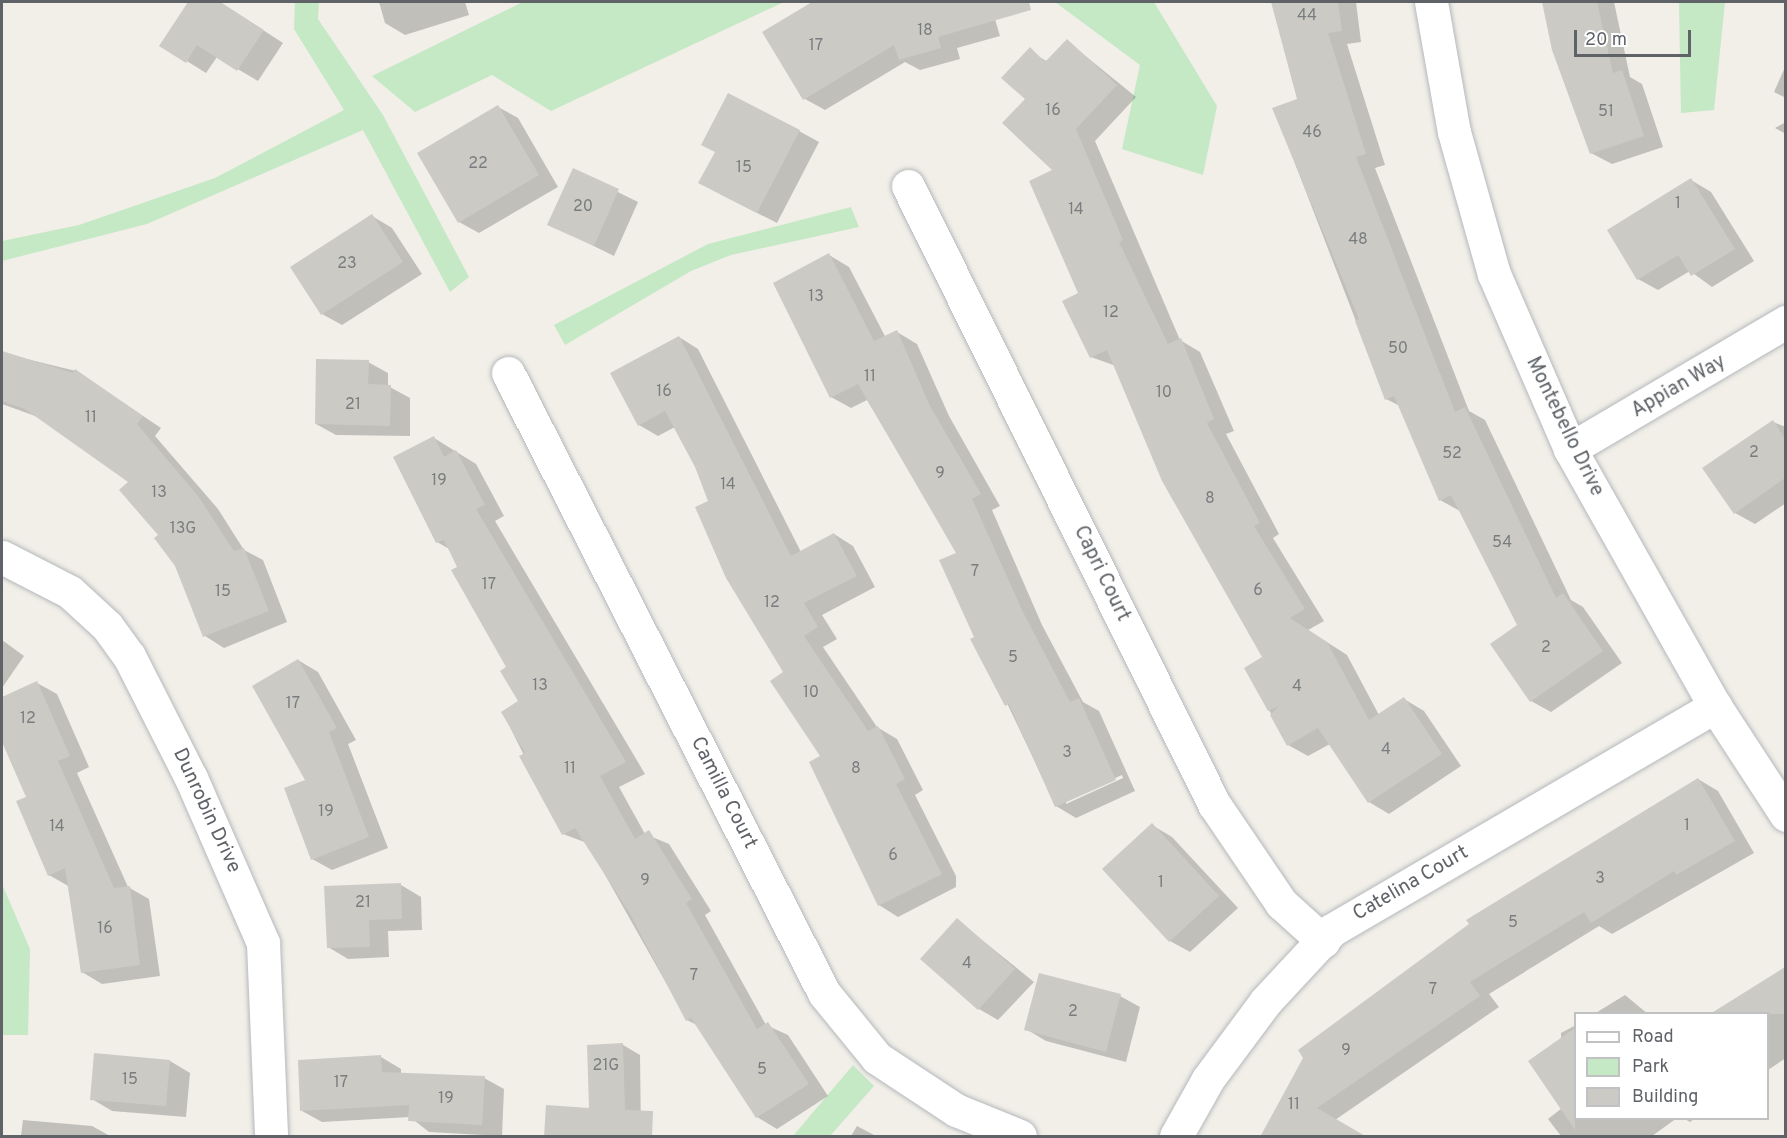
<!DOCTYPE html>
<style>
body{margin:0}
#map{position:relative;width:1787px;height:1138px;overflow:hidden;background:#f1efe8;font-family:Overpass,sans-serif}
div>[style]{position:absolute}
.green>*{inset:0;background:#c5e8c5}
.shadow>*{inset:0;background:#0003}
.building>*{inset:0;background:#cccac5}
.roads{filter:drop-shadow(0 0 2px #b5b8bc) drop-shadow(0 0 2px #b5b8bc)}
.minor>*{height:33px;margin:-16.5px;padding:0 16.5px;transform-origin:16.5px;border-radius:16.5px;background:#fff}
.tertiary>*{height:33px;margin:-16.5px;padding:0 16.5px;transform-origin:16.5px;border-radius:16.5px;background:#fff}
span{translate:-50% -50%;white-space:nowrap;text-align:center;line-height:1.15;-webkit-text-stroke:5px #fff;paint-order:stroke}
.number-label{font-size:16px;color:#7a7d7f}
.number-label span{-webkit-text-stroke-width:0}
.street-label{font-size:20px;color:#5f6368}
.frame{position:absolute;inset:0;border:3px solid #5f6368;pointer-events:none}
.legend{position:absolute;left:1574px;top:1012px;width:195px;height:108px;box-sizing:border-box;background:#fff;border:2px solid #bfc1c3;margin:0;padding:8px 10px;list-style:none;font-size:18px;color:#5f6368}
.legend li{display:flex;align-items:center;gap:12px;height:30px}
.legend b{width:30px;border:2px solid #bfc1c3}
.scale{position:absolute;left:1574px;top:30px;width:117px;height:27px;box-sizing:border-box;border:3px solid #5f6368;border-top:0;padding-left:8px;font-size:18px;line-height:21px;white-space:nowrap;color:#5f6368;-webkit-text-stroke:4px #fff;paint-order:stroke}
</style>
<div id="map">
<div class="green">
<i style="clip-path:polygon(295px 2px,319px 2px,318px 19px,383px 115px,469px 277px,450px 292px,363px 130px,147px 224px,2px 261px,2px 241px,79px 225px,215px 178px,344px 110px,294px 29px)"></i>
<i style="clip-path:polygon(523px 2px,784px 2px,551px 111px,492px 75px,415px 112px,372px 76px)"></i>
<i style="clip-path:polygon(1055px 2px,1154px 2px,1217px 106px,1203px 175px,1122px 149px,1140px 65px)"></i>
<i style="clip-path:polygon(1679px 2px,1725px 2px,1714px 110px,1681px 113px)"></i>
<i style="clip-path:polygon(851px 207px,859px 227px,731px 255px,691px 271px,565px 345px,554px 325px,708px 244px)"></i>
<i style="clip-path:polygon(2px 884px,30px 949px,28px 1035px,2px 1035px)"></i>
<i style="clip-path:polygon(853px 1065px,874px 1086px,830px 1136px,793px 1136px)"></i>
</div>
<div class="shadow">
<i style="clip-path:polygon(190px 2px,220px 2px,283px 43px,258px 81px,217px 57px,206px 73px,161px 45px)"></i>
<i style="clip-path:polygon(379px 2px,465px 2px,469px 15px,405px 35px,385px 23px)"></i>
<i style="clip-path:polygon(815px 2px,990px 2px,1000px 36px,957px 48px,960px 59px,920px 70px,905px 62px,825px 110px,805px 99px,764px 32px)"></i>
<i style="clip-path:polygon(1274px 2px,1356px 2px,1361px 42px,1347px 44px,1385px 165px,1375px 168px,1469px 411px,1485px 420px,1571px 600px,1583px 607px,1622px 663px,1551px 712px,1531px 701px,1519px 626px,1460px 511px,1440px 500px,1400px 406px,1386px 399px,1274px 109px,1299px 100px)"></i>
<i style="clip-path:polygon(1543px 2px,1614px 2px,1630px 77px,1642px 84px,1663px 147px,1612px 164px,1591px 153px,1553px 50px)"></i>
<i style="clip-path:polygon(1067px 41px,1136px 97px,1095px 141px,1180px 340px,1200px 352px,1234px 431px,1226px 434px,1279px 534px,1273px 538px,1324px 621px,1308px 630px,1347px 655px,1379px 715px,1404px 699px,1424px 711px,1461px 766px,1389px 814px,1369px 802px,1330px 744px,1308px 756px,1288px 745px,1269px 710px,1264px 658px,1116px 366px,1091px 357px,1055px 171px,1027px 99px,1036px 55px,1048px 62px)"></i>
<i style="clip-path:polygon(1786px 65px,1786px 98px,1774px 92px)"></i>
<i style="clip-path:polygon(498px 107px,518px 118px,558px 187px,479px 233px,459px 222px)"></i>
<i style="clip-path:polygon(1786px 122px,1786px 134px,1775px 128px)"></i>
<i style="clip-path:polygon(799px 131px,819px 142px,777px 223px,720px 194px,717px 153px)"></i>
<i style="clip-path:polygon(573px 170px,638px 202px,614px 256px,549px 224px)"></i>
<i style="clip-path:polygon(1691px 180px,1711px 192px,1754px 261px,1712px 287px,1690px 271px,1658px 290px,1638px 279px)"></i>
<i style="clip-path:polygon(372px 216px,392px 228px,422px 274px,342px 325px,322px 314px)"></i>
<i style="clip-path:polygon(evenodd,829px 255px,849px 267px,886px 338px,897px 332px,917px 344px,949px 416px,1000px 506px,992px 510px,1042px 625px,1083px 702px,1099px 711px,1135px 791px,1076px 818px,1056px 806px,976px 638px,958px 553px,867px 400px,851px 408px,831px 397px,829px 255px,1122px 775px,1123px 778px,1066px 804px,1066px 800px,1122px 775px)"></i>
<i style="clip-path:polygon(679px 337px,698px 349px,801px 552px,834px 534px,853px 546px,875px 587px,822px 615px,837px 639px,823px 647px,877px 727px,897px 739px,923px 790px,915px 795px,956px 876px,956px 887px,898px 917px,879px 905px,822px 756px,696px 467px,675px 427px,658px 436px,639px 425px)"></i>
<i style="clip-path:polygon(2px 353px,76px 371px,161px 428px,155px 436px,218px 509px,244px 550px,263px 560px,287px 622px,224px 648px,205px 636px,176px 565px,131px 482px,38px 417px,2px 404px)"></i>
<i style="clip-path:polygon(368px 362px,388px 373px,388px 386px,410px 398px,410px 436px,336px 435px,316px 424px)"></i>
<i style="clip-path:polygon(1773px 422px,1786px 427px,1786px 503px,1755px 524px,1735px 513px)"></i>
<i style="clip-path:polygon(434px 438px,476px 464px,504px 516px,495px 521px,645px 774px,619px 787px,645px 834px,669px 844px,711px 911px,705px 915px,766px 1025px,788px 1035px,828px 1096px,777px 1129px,757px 1117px,697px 1025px,687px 1020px,587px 843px,563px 834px,503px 713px,520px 702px,508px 668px,451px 550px,437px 542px)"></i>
<i style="clip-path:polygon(2px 640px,24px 656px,2px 688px)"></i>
<i style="clip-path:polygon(298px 660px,318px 672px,356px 740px,348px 744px,388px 848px,332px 870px,312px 859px)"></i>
<i style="clip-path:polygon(37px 683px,57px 694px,89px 767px,77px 773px,128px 887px,149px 899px,160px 976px,102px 984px,82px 972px,70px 887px,49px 875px,28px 798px,2px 738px,2px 699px)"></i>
<i style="clip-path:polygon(1698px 779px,1718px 791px,1754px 853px,1612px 934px,1599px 926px,1489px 994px,1499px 1007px,1335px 1120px,1262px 1136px)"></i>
<i style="clip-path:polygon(1152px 825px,1172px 837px,1238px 908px,1190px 952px,1170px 941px)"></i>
<i style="clip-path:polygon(401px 885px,421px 897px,422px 930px,388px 931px,389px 957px,348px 959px,328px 947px)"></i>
<i style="clip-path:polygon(957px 920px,1034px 982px,998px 1020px,979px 1009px)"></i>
<i style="clip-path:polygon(1786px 968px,1786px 1058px,1768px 1070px,1768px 1014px,1715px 1012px)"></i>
<i style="clip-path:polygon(1625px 995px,1648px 1014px,1594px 1014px)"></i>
<i style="clip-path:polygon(1120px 996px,1140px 1007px,1126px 1062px,1046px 1041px,1026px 1029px)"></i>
<i style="clip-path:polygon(1576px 1025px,1576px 1118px,1677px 1118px,1652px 1136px,1561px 1136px,1548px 1119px,1562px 1108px,1561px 1033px)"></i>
<i style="clip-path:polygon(623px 1045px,640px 1055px,641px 1136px,591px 1109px)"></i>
<i style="clip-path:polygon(381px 1057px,401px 1069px,401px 1074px,484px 1078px,504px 1089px,502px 1136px,429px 1132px,410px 1117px,322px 1122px,302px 1111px)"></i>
<i style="clip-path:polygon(170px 1061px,190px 1073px,186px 1117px,112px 1111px,92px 1099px)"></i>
<i style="clip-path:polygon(1683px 1118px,1696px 1118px,1690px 1122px)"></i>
<i style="clip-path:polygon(23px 1120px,92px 1126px,110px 1136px,21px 1136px)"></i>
<i style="clip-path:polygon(857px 1126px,876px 1136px,851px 1136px)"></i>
</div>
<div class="building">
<i style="clip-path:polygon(188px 2px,220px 2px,264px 30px,237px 71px,197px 45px,186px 63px,159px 46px)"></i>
<i style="clip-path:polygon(812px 2px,1029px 2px,1031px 10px,938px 37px,941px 48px,899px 60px,894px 45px,803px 100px,762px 32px)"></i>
<i style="clip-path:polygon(1271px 2px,1338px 2px,1342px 31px,1328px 33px,1366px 154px,1356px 157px,1455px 412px,1465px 407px,1556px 598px,1563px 593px,1603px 651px,1530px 702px,1490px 644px,1517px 625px,1451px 495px,1439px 501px,1394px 396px,1385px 400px,1355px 321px,1359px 319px,1272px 108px,1297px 99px)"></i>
<i style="clip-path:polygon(1542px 2px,1597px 2px,1613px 73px,1622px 70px,1644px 136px,1590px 154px,1552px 50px)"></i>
<i style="clip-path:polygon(1067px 39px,1117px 85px,1076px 129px,1123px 240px,1119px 242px,1168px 344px,1181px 338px,1214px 419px,1207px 423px,1260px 523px,1254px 526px,1305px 609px,1290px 618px,1327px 642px,1369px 720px,1404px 697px,1442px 754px,1368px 803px,1318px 728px,1287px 746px,1270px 715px,1279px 706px,1268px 711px,1244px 668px,1262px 657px,1162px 481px,1107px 350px,1090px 358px,1062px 301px,1078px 293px,1029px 181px,1052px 170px,1002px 123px,1025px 99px,1001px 78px,1030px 47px,1045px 62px)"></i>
<i style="clip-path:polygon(728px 93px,800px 130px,757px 213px,698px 183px,715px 152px,701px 145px)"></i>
<i style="clip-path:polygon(498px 105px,539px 175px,458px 223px,417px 153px)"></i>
<i style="clip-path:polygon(573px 168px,619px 189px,594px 246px,547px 225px)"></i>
<i style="clip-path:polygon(1691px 178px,1735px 249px,1691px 276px,1678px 255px,1637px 280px,1607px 230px)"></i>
<i style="clip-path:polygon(372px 214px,403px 262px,321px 315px,290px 267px)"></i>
<i style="clip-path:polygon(829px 253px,874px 341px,897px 330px,929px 404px,981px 494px,972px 499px,1023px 612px,1070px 702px,1079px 698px,1116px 780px,1055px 807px,1009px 704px,1005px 706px,970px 639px,974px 637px,939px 560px,956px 553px,858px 384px,830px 398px,773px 283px)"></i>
<i style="clip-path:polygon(679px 336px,791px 556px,834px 533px,857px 576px,804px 603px,818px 627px,804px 636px,868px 731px,878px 726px,905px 779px,896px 784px,942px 874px,878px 906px,809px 762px,820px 756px,770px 681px,783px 672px,726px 578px,695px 507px,708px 501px,695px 467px,665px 411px,638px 426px,610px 373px)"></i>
<i style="clip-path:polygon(2px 351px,73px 373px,75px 369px,143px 416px,137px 424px,198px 496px,234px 551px,244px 548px,269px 611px,203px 637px,175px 566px,154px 538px,158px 535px,119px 490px,128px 482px,25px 409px,2px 401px)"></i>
<i style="clip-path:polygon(316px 359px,369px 360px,368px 384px,391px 385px,390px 426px,315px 424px)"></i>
<i style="clip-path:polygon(1773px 420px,1785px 439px,1785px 478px,1734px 514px,1702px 468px)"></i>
<i style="clip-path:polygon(434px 436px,444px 457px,456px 450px,485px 505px,476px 509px,626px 762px,600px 776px,635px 839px,649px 830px,692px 899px,686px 903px,757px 1029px,768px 1022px,809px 1084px,756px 1118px,691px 1018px,686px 1021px,630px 914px,575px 828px,562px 835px,519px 756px,525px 753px,501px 712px,518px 701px,500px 671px,506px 667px,451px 570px,457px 567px,444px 540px,436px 543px,393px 457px)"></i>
<i style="clip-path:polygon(298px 659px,337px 728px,329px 732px,369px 837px,311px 860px,284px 788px,305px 780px,252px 686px)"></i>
<i style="clip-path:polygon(37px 681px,70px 756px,58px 761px,114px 888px,130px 886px,140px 965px,81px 973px,65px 868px,48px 876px,16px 801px,26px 797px,2px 742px,2px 697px)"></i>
<i style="clip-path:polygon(1698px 778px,1735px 841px,1676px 875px,1674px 871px,1591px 923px,1584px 912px,1470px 982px,1480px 996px,1317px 1108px,1367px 1137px,1260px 1137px,1303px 1058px,1298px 1050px,1469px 924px,1466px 920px)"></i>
<i style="clip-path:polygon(1152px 823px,1219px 896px,1169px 942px,1102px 869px)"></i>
<i style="clip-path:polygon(401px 883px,402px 919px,369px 920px,370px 947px,327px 948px,324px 886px)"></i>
<i style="clip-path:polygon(957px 918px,1015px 969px,978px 1010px,920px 959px)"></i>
<i style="clip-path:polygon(1785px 967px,1785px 1014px,1710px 1014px)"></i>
<i style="clip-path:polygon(1039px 973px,1121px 994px,1106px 1052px,1024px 1030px)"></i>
<i style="clip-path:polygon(1575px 1028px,1575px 1130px,1528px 1061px)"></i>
<i style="clip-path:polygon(623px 1043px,625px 1110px,653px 1111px,652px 1137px,544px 1137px,546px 1105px,589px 1108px,587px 1045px)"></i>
<i style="clip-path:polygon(94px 1053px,170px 1060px,166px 1106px,90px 1100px)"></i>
<i style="clip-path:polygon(381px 1055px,382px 1072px,485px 1076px,482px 1125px,408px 1121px,409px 1105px,300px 1111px,298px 1060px)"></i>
</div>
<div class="roads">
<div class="minor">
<i style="left:908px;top:186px;width:690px;rotate:63.66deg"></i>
<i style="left:1214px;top:804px;width:120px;rotate:55.9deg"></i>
<i style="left:1281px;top:903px;width:57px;rotate:42.1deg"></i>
<i style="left:508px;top:373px;width:696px;rotate:62.99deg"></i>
<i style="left:824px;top:993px;width:84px;rotate:50.8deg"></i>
<i style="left:877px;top:1058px;width:95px;rotate:33.4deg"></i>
<i style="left:956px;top:1110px;width:69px;rotate:22.1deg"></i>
<i style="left:1570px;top:449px;width:251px;rotate:-30.5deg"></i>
<i style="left:2px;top:557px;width:76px;rotate:27.2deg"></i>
<i style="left:70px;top:592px;width:50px;rotate:42.6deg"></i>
<i style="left:107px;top:626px;width:37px;rotate:54deg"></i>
<i style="left:129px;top:656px;width:137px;rotate:63.1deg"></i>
<i style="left:191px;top:778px;width:180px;rotate:66.4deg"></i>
<i style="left:263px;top:943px;width:193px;rotate:87.6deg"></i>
<i style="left:1176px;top:1136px;width:65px;rotate:-60.7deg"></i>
<i style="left:1208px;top:1079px;width:97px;rotate:-53.4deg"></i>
<i style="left:1266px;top:1001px;width:97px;rotate:-47.1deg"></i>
<i style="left:1332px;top:930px;width:444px;rotate:-30.3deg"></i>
</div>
<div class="tertiary">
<i style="left:1431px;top:2px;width:132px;rotate:80deg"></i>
<i style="left:1454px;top:132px;width:148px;rotate:74.3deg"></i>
<i style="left:1494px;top:274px;width:191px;rotate:66.5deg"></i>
<i style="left:1570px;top:449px;width:295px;rotate:60.6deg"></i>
<i style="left:1715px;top:706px;width:130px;rotate:56.9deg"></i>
</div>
</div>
<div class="number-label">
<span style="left:1307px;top:16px">44</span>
<span style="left:925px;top:31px">18</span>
<span style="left:816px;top:46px">17</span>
<span style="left:1053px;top:111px">16</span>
<span style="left:1606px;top:112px">51</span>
<span style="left:1312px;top:133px">46</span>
<span style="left:478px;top:164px">22</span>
<span style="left:744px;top:168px">15</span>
<span style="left:1678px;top:204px">1</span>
<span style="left:583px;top:207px">20</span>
<span style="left:1076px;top:210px">14</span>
<span style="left:1358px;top:240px">48</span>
<span style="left:347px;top:264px">23</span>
<span style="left:816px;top:297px">13</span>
<span style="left:1111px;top:313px">12</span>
<span style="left:1398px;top:349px">50</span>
<span style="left:870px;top:377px">11</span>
<span style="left:664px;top:392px">16</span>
<span style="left:1164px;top:393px">10</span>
<span style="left:353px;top:405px">21</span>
<span style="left:91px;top:418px">11</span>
<span style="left:1754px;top:453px">2</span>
<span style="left:1452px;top:454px">52</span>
<span style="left:940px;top:474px">9</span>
<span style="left:439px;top:481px">19</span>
<span style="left:728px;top:485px">14</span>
<span style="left:159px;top:493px">13</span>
<span style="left:1210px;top:499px">8</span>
<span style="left:183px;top:529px">13G</span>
<span style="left:1502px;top:543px">54</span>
<span style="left:975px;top:572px">7</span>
<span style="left:489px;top:585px">17</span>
<span style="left:1258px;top:591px">6</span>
<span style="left:223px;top:592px">15</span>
<span style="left:772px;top:603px">12</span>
<span style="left:1546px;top:648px">2</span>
<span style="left:1013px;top:658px">5</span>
<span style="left:540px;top:686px">13</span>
<span style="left:1297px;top:687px">4</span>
<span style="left:811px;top:693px">10</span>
<span style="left:293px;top:704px">17</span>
<span style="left:28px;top:719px">12</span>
<span style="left:1386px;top:750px">4</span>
<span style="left:1067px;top:753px">3</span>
<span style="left:570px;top:769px">11</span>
<span style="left:856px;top:769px">8</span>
<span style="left:326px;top:812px">19</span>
<span style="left:1687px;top:826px">1</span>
<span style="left:57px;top:827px">14</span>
<span style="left:893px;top:856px">6</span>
<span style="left:1600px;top:879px">3</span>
<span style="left:645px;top:881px">9</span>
<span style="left:1161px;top:883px">1</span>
<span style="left:363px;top:903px">21</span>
<span style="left:1513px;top:923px">5</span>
<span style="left:105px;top:929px">16</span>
<span style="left:967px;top:964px">4</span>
<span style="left:694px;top:976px">7</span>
<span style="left:1433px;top:990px">7</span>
<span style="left:1073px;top:1012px">2</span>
<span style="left:1346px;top:1051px">9</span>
<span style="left:606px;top:1066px">21G</span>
<span style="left:762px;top:1070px">5</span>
<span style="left:130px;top:1080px">15</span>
<span style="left:341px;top:1083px">17</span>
<span style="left:446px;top:1099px">19</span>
<span style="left:1294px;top:1105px">11</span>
</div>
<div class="street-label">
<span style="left:1679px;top:387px;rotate:-30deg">Appian Way</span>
<span style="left:1564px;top:427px;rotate:64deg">Montebello Drive</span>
<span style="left:1101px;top:574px;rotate:64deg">Capri Court</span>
<span style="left:723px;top:793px;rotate:63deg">Camilla Court</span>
<span style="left:206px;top:811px;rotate:65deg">Dunrobin Drive</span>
<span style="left:1411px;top:884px;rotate:-30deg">Catelina Court</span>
</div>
<div class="frame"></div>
<ul class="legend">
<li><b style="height:8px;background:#fff"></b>Road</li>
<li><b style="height:16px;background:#c5e8c5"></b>Park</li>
<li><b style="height:16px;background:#cccac5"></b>Building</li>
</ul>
<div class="scale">20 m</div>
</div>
